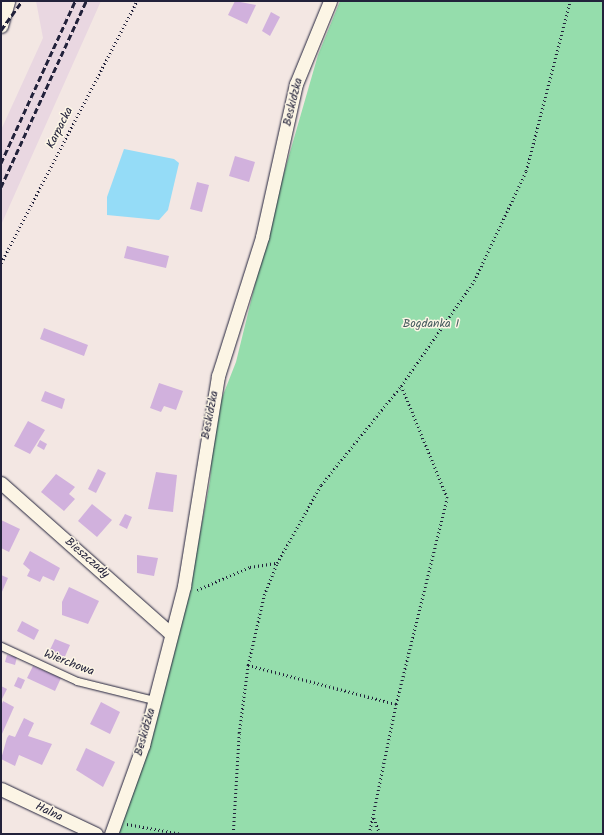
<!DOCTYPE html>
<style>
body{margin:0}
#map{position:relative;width:604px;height:835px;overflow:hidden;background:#f3e7e3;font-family:Kalam,sans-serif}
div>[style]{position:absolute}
.built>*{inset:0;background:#e9d7e1}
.green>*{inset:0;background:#95ddac}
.water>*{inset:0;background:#95dcf7}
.building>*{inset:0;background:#d1b1dd}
.path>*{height:2.5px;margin-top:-1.25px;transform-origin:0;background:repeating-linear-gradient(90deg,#22223b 0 1px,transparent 0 4px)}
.roads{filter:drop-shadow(0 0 1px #22223b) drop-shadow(0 0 1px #22223b)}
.lane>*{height:7px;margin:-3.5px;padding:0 3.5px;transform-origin:3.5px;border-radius:3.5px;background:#fcf5e5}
.street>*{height:13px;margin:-6.5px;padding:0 6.5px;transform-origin:6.5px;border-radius:6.5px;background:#fcf5e5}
.rail>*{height:3px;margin-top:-1.5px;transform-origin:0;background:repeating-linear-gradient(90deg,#22223b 0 6px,transparent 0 9px)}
span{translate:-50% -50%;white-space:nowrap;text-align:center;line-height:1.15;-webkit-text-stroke:3px #fcf5e5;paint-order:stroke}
.street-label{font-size:12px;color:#22223b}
.park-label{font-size:12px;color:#445a5d}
.frame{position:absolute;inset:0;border:2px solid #22223b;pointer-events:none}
</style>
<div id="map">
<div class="built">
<i style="clip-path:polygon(36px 1px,101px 1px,1px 225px,1px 130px,43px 38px)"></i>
</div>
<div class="green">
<i style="clip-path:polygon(340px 1px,603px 1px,603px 834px,119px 834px,192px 574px,210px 481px,214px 418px,236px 362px,273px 211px,318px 55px)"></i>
</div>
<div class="water">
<i style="clip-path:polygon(124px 149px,174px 159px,179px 163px,168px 210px,159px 220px,107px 215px,107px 197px)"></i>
</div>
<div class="building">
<i style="clip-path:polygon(235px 1px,256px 5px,247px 24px,228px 15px)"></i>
<i style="clip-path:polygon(271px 12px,280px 17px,270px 36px,262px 31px)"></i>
<i style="clip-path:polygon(235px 156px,255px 162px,249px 182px,229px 176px)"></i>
<i style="clip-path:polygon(197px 182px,209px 185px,202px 212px,190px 209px)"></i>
<i style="clip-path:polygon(127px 246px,169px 256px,166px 268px,124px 258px)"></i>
<i style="clip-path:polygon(44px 328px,88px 345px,84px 356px,40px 339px)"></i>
<i style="clip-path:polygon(159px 383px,183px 391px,176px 410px,164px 406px,161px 412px,150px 408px)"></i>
<i style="clip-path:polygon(45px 391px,65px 399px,62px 409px,41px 401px)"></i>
<i style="clip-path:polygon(28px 421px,45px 430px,30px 454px,14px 446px)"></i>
<i style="clip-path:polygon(40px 440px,47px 444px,44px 450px,37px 446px)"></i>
<i style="clip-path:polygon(98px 469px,106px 473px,96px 493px,88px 489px)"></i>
<i style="clip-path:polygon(156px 472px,177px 475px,173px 512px,148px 509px)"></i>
<i style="clip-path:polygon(56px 474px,75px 487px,69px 494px,75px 499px,64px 511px,41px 492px)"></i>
<i style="clip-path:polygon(92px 504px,112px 520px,97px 537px,78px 521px)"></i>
<i style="clip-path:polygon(125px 514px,132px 517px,127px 529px,119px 525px)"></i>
<i style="clip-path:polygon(1px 520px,20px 529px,9px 552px,1px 548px)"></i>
<i style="clip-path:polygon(30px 551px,60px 568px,54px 581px,43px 576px,40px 582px,27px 576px,30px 570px,23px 564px)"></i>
<i style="clip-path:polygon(137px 555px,158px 558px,154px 576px,137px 573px)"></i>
<i style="clip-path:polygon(1px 575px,8px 578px,1px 594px)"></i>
<i style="clip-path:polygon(69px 587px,99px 601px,88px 624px,62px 615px,62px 602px)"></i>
<i style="clip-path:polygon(22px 621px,39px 630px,34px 640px,17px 631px)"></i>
<i style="clip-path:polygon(55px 639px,70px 645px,63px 661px,48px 654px)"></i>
<i style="clip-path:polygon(7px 655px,17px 657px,15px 665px,5px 662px)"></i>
<i style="clip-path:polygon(33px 666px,61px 678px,55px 691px,27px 678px)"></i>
<i style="clip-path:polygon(18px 677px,25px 680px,21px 689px,14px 686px)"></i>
<i style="clip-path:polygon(1px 686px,7px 689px,1px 701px)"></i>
<i style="clip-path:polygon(3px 701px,14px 707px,1px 736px,1px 706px)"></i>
<i style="clip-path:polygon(101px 702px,120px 712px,110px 734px,90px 724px)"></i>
<i style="clip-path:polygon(24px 718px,34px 723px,28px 736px,52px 744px,42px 765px,19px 755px,15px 766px,1px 759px,7px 738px,9px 735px,15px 737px)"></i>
<i style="clip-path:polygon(86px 748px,115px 762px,103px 787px,76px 770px)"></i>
</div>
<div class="path">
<i style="left:1px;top:263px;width:295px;rotate:-62.6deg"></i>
<i style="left:197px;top:590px;width:58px;rotate:-23.5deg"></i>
<i style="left:250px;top:567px;width:26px;rotate:-9deg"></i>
<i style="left:248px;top:665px;width:153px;rotate:14.8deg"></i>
<i style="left:374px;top:818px;width:17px;rotate:69deg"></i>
<i style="left:127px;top:824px;width:56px;rotate:10.3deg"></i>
<i style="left:233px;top:834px;width:101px;rotate:-86.6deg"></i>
<i style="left:239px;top:733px;width:69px;rotate:-82.5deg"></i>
<i style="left:248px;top:665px;width:72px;rotate:-77.1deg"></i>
<i style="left:264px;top:595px;width:35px;rotate:-68deg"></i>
<i style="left:277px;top:563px;width:90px;rotate:-60.6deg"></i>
<i style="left:321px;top:485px;width:127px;rotate:-51.1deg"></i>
<i style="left:369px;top:834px;width:133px;rotate:-78.3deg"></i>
<i style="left:396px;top:704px;width:212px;rotate:-76.1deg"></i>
<i style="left:447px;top:498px;width:121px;rotate:-112.3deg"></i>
<i style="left:401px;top:386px;width:128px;rotate:-55.2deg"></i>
<i style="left:474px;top:281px;width:122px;rotate:-64.7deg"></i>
<i style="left:526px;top:171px;width:176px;rotate:-75.5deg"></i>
</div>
<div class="roads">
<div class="lane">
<i style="left:1px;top:646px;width:84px;rotate:24.7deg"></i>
<i style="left:77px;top:681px;width:79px;rotate:13.9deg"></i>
</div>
<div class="street">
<i style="left:1px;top:26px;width:26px;rotate:-74deg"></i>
<i style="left:1px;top:483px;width:227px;rotate:41.6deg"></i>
<i style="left:1px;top:789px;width:105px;rotate:25.3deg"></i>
<i style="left:111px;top:834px;width:95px;rotate:-70.2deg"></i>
<i style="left:143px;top:745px;width:164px;rotate:-75.5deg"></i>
<i style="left:184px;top:586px;width:213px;rotate:-80.8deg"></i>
<i style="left:218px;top:376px;width:146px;rotate:-72.4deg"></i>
<i style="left:262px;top:237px;width:157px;rotate:-77.5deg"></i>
<i style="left:296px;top:84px;width:90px;rotate:-67.7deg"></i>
</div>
</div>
<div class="rail">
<i style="left:1px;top:30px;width:36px;rotate:-54deg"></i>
<i style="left:1px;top:163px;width:178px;rotate:-65.4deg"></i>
<i style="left:1px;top:187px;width:205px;rotate:-65.4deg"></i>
</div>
<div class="street-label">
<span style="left:293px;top:102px;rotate:-76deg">Beskidzka</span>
<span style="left:60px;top:128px;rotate:-63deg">Karpacka</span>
<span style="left:210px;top:415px;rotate:-79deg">Beskidzka</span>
<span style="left:87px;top:558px;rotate:41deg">Bieszczady</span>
<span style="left:69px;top:663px;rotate:21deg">Wierchowa</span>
<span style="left:145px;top:732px;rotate:-74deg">Beskidzka</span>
<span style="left:49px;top:812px;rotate:25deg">Halna</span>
</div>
<div class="park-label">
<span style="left:431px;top:324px">Bogdanka I</span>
</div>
<div class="frame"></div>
</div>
